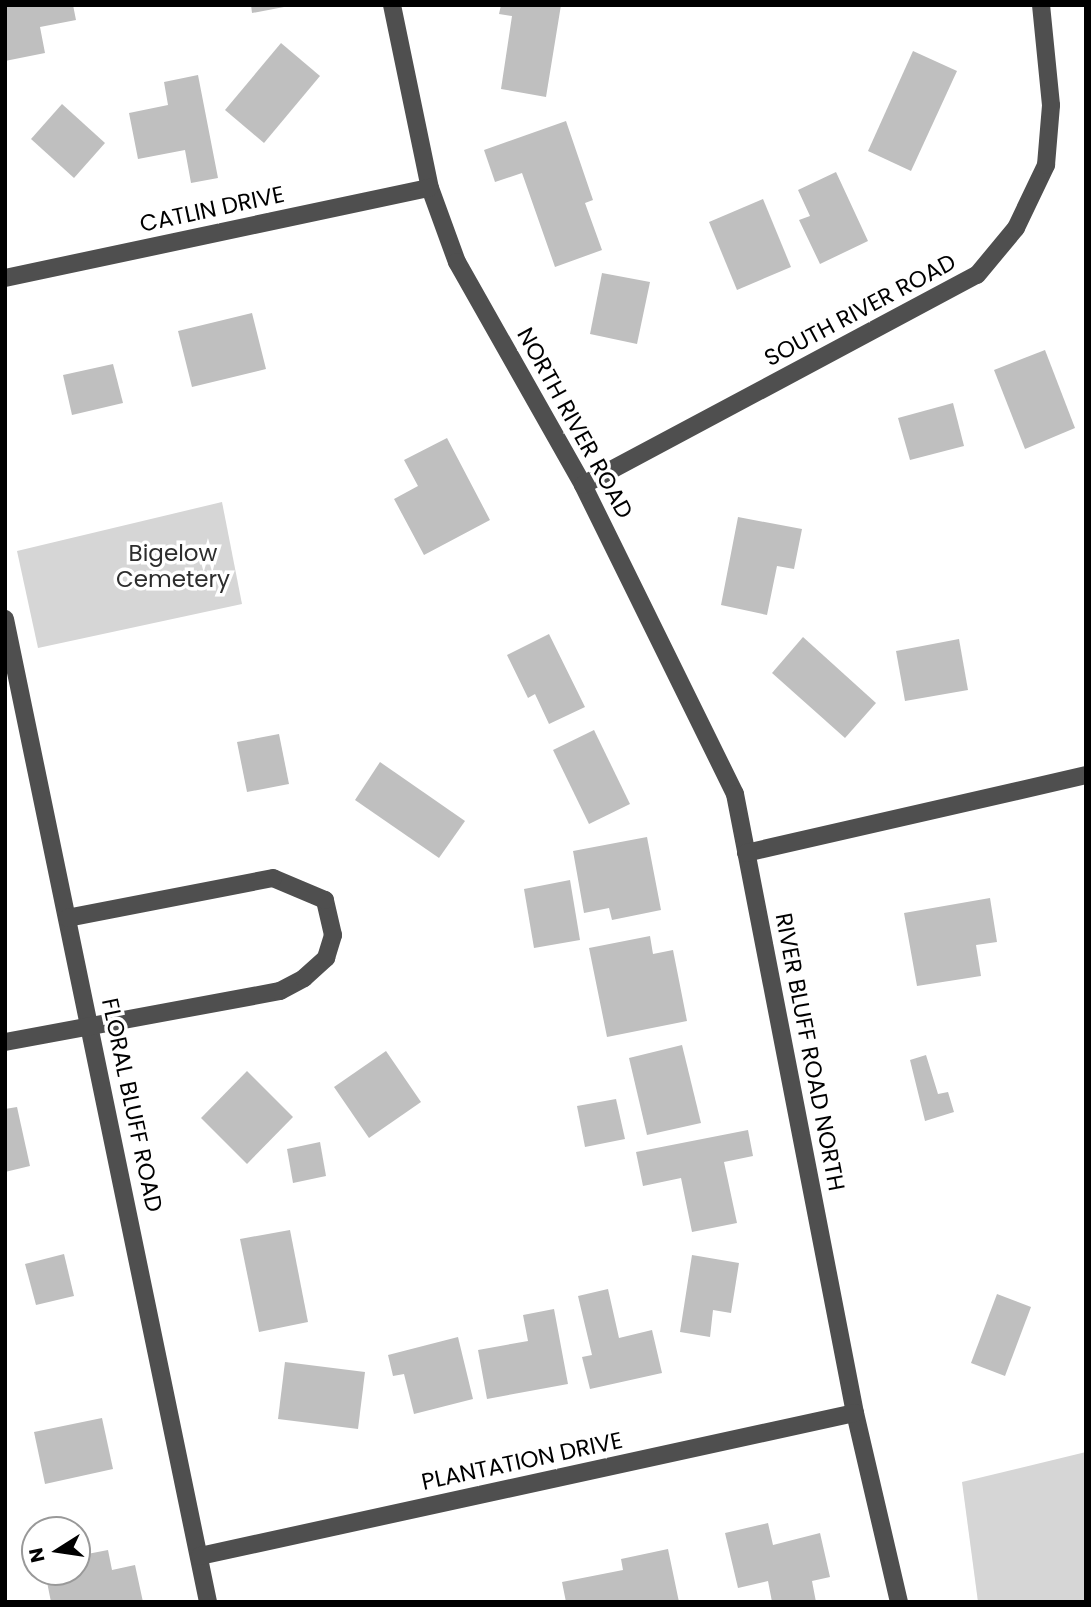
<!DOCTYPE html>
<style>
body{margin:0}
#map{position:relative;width:1091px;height:1607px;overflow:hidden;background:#fff;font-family:Poppins,sans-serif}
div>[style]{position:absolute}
.green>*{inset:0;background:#d6d6d6}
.building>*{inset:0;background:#bfbfbf}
.minor>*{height:18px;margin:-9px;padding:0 9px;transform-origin:9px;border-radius:9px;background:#4f4f4f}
span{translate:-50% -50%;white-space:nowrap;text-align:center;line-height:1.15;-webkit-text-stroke:7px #fff;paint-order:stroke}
.street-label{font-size:23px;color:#000}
.park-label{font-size:23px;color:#2d2d2d}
.frame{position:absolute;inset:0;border:7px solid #000;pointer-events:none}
.north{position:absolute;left:21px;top:1516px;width:70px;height:70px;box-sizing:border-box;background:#fff;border:2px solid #999;border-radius:50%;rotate:258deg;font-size:19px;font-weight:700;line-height:28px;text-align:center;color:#000}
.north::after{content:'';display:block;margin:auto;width:24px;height:32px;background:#000;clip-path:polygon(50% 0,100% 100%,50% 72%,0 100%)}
</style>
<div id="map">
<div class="green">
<i style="clip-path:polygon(222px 502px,242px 604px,38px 648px,17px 551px)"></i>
<i style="clip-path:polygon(1086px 1452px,1086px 1602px,978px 1602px,962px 1482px)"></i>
</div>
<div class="building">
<i style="clip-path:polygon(5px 5px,73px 5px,76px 20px,40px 27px,45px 53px,5px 61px)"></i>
<i style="clip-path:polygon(251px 5px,284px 5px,284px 7px,252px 13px)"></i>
<i style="clip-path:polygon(501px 5px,561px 5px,546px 97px,501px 89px,512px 16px,499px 14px)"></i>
<i style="clip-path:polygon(281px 43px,320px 76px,264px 143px,225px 110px)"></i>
<i style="clip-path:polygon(913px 51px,957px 71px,911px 171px,868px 151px)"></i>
<i style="clip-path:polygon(198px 75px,218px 178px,191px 183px,185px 150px,138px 159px,129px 113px,168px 105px,164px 82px)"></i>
<i style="clip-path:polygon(62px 104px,105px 143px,74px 178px,31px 139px)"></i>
<i style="clip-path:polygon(566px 121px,593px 200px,585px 203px,602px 250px,555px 267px,522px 173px,495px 182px,484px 150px)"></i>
<i style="clip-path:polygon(836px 172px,868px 241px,820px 264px,799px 220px,810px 216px,798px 190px)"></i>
<i style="clip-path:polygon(763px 199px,791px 267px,737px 290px,709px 222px)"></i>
<i style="clip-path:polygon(602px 273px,650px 282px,637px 344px,590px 334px)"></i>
<i style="clip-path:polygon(252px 313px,266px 369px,192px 387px,178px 331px)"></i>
<i style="clip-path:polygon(1045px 350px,1075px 428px,1025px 449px,994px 370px)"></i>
<i style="clip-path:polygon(113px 364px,123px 403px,72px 415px,63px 375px)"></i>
<i style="clip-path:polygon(953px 403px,964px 446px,910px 460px,898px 418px)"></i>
<i style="clip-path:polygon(447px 438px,490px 520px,424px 555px,394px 499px,418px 486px,404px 460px)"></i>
<i style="clip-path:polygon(738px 517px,802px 529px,794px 569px,777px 566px,767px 615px,721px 605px)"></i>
<i style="clip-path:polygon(549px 634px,585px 707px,549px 724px,535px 694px,528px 698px,507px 655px)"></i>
<i style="clip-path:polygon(803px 637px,876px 703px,845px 738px,772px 673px)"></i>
<i style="clip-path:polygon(959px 639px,968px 690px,905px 701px,896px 651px)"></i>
<i style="clip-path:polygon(594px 730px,630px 804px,589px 824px,553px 750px)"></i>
<i style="clip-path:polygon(279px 734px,289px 784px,247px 792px,237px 742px)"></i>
<i style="clip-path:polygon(380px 762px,465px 821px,439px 858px,355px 800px)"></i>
<i style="clip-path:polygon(647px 837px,661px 910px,612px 920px,609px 908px,584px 913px,573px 851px)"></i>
<i style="clip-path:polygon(570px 880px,580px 940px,534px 948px,524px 889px)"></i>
<i style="clip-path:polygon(990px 898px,997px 942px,976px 945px,981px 976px,917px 986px,904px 913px)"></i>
<i style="clip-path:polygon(650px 936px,653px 954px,673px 950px,687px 1021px,607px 1037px,589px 948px)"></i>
<i style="clip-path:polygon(682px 1045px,701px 1123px,647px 1135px,629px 1058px)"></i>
<i style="clip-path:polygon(386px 1051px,421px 1102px,369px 1138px,334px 1087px)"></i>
<i style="clip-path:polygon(926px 1055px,938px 1094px,948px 1092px,954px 1112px,925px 1121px,910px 1060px)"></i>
<i style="clip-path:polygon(247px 1071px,293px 1117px,247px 1164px,201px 1118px)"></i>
<i style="clip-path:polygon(616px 1099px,625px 1139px,585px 1147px,577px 1106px)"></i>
<i style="clip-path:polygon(17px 1107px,30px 1166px,5px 1172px,5px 1109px)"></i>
<i style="clip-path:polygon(748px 1130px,753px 1156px,724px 1162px,737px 1223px,692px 1232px,681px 1178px,643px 1186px,636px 1152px)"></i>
<i style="clip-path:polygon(320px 1142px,326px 1176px,293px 1183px,287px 1149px)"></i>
<i style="clip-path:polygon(290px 1230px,308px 1322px,259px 1332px,240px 1239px)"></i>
<i style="clip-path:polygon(64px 1254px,74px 1296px,36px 1305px,25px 1264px)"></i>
<i style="clip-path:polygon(692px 1255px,739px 1263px,731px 1313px,713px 1310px,710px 1337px,680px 1332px)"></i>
<i style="clip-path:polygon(608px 1289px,619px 1338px,652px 1330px,662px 1373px,590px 1389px,582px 1357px,592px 1355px,578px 1296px)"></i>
<i style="clip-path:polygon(997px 1294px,1031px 1307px,1005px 1376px,971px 1363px)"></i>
<i style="clip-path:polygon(554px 1309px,568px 1384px,487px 1399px,478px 1350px,528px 1341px,523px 1315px)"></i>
<i style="clip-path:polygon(458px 1337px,473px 1399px,414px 1414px,404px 1374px,393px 1376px,388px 1355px)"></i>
<i style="clip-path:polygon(285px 1362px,365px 1372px,358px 1429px,278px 1419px)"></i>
<i style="clip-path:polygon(102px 1418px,113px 1469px,45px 1484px,34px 1432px)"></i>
<i style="clip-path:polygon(768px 1523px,773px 1545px,820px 1533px,830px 1577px,812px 1581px,816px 1602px,772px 1602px,768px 1581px,738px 1588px,725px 1533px)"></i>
<i style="clip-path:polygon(668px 1549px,679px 1602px,566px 1602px,562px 1582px,623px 1570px,621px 1559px)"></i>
<i style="clip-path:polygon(108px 1550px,112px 1570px,135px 1565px,143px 1602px,51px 1602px,45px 1572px,77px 1572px,77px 1556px)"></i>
</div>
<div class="minor">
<i style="left:392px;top:5px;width:187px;rotate:78.3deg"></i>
<i style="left:430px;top:188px;width:79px;rotate:70deg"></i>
<i style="left:457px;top:262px;width:256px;rotate:60.5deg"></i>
<i style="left:583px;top:485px;width:344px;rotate:63.8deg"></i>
<i style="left:735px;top:794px;width:631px;rotate:79.03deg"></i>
<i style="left:855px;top:1413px;width:194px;rotate:76.9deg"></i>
<i style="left:5px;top:278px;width:434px;rotate:-12deg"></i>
<i style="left:583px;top:485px;width:446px;rotate:-28.1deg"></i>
<i style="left:977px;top:275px;width:61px;rotate:-50.3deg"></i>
<i style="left:1016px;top:228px;width:70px;rotate:-64.5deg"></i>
<i style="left:1046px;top:165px;width:60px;rotate:-85.2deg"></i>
<i style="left:1051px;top:105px;width:100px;rotate:-95.7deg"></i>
<i style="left:5px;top:619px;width:1004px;rotate:78.33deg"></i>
<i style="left:746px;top:853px;width:349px;rotate:-12.9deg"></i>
<i style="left:5px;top:1042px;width:280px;rotate:-10.5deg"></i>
<i style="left:280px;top:991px;width:27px;rotate:-28deg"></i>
<i style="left:304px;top:978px;width:30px;rotate:-42deg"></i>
<i style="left:326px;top:958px;width:24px;rotate:-73deg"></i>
<i style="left:333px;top:935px;width:36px;rotate:-103deg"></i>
<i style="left:325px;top:900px;width:56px;rotate:-157.1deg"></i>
<i style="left:273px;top:878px;width:209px;rotate:169deg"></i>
<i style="left:200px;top:1556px;width:670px;rotate:-12.32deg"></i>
</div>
<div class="street-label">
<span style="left:212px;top:209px;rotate:-12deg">CATLIN DRIVE</span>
<span style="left:860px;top:310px;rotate:-28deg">SOUTH RIVER ROAD</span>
<span style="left:575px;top:423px;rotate:61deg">NORTH RIVER ROAD</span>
<span style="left:810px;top:1052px;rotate:79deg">RIVER BLUFF ROAD NORTH</span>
<span style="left:132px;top:1105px;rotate:78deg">FLORAL BLUFF ROAD</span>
<span style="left:522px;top:1461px;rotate:-12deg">PLANTATION DRIVE</span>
</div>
<div class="park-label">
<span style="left:173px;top:566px">Bigelow<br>Cemetery</span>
</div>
<div class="frame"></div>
<div class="north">N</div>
</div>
